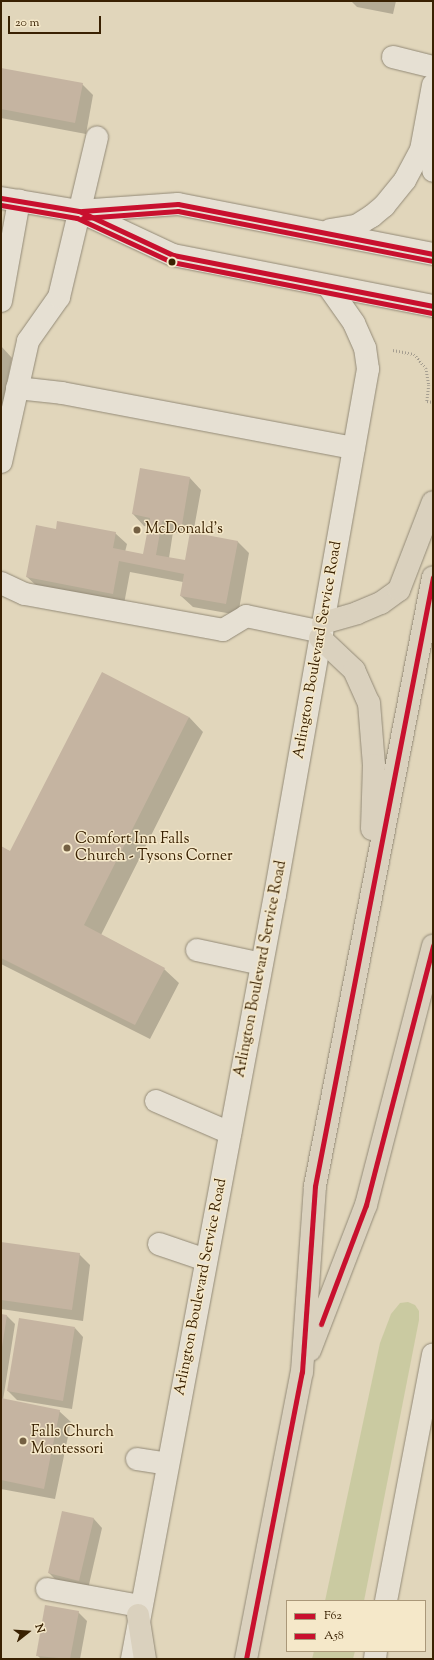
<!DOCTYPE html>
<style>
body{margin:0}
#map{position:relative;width:434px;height:1660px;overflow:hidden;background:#e1d6bb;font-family:"Sorts Mill Goudy",serif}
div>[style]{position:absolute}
.green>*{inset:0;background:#cacaa1}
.shadow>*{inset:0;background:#0003}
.building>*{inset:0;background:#c5b4a1}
.path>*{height:2.5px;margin-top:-1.25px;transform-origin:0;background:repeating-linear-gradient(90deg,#a59e90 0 1px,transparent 0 3px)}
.roads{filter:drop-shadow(0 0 1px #938a77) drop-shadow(0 0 1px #938a77)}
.minor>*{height:22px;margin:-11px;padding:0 11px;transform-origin:11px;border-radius:11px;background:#e6e0d3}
.highway>*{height:22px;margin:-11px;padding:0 11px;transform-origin:11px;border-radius:11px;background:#dad1be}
.bus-1>*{height:5px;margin:-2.5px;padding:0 2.5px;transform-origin:2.5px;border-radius:2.5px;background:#c8102e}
.bus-2>*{height:5px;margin:-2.5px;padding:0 2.5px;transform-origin:2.5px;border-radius:2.5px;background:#c8102e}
.dots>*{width:11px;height:11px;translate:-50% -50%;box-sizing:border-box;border:2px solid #f5e8c9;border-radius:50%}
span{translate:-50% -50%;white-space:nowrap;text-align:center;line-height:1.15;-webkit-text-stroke:3px #f5e8c9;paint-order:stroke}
.poi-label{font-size:15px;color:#392102}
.left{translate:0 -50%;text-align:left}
.street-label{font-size:15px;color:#392102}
.frame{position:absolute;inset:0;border:2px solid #392102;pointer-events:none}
.legend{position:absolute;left:286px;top:1600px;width:140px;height:52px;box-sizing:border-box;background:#f5e8c9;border:1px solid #aa9879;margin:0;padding:5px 7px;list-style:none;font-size:12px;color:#392102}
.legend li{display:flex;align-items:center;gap:8px;height:20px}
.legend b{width:20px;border:1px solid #aa9879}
.north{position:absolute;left:8px;top:1612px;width:40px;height:40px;-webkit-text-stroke:3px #f5e8c9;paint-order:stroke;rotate:73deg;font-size:11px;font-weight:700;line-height:16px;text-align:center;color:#392102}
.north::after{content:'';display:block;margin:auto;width:14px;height:18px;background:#392102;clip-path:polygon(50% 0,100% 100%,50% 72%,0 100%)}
.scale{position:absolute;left:8px;top:16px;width:93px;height:18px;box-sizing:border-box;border:2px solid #392102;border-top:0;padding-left:5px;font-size:12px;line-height:14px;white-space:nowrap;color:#392102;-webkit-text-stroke:3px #f5e8c9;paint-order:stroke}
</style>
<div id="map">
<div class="green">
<i style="clip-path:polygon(408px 1302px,415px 1305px,419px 1311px,419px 1320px,364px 1601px,325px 1601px,380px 1343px,391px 1314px,400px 1303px)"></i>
<i style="clip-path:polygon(314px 1651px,355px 1651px,353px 1659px,312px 1659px)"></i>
</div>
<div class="shadow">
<i style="clip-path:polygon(351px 1px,396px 1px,393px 14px,357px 7px)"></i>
<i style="clip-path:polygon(1px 69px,82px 84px,93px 95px,86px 134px,1px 118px)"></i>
<i style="clip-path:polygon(1px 346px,12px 358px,1px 413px)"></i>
<i style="clip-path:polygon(evenodd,190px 478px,201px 490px,193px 534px,238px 542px,249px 553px,238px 615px,193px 607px,181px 596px,183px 582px,130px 572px,124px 604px,39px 588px,27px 577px,57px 530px,115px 533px,127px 544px,125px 552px,144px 555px,149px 527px,144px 526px,133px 514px,190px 478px,173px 532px,191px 535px,186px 561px,169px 558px,173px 532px)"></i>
<i style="clip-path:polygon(189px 717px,203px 732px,101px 935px,164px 969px,179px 983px,150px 1039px,1px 964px,1px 847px,11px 852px)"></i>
<i style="clip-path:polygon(1px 1243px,79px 1254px,90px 1265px,83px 1321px,1px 1309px)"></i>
<i style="clip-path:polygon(1px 1315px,7px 1316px,15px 1324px,3px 1400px,59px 1411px,71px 1422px,55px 1499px,1px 1489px)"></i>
<i style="clip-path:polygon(75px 1328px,83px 1337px,72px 1409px,17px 1400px,8px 1391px)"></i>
<i style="clip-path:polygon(63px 1512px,94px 1519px,102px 1528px,88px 1589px,58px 1582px,49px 1573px)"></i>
<i style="clip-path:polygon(78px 1612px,87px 1621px,80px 1659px,41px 1659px,37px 1655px)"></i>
</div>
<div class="building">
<i style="clip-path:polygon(1px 68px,83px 83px,75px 123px,1px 109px)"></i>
<i style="clip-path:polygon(140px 468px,190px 477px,182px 525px,162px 521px,156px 555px,185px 560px,190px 532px,238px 541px,226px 604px,180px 596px,184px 574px,119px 561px,113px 594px,26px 577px,36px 525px,56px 529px,57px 521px,116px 532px,113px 548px,143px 554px,150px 518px,132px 514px)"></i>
<i style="clip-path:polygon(102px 672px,189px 717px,84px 925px,165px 968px,135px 1025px,1px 958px,1px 846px,10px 851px)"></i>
<i style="clip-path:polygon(1px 1242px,80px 1253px,72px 1310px,1px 1300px)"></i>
<i style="clip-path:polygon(1px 1314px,7px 1315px,2px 1347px,1px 1347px)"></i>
<i style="clip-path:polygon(19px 1318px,75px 1327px,63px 1401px,7px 1391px)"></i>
<i style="clip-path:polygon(1px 1398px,60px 1410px,44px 1489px,1px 1480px)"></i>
<i style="clip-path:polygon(62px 1511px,94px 1518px,79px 1581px,48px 1573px)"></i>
<i style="clip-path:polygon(45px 1605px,79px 1611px,70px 1659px,36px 1656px)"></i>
</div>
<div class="path">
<i style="left:393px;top:350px;width:21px;rotate:11deg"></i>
<i style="left:414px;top:354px;width:18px;rotate:49deg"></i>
<i style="left:426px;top:368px;width:17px;rotate:80deg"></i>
<i style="left:429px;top:385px;width:16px;rotate:97deg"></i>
<i style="left:427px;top:401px;width:6px;rotate:9deg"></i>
</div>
<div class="roads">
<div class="minor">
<i style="left:393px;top:57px;width:41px;rotate:14deg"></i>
<i style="left:432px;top:133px;width:38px;rotate:88deg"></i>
<i style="left:1px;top:198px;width:79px;rotate:9.5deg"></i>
<i style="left:79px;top:211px;width:99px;rotate:-4deg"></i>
<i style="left:178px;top:204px;width:260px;rotate:11.1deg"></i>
<i style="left:81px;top:212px;width:102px;rotate:25.1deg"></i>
<i style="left:173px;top:255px;width:265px;rotate:11.1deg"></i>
<i style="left:330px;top:230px;width:26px;rotate:-9deg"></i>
<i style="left:356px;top:226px;width:19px;rotate:-32deg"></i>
<i style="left:372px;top:216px;width:16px;rotate:-40deg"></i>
<i style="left:384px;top:206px;width:33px;rotate:-51deg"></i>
<i style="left:405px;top:180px;width:34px;rotate:-62deg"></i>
<i style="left:421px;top:150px;width:66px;rotate:-79.5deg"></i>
<i style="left:1px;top:301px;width:102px;rotate:-79.8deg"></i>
<i style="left:17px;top:388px;width:45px;rotate:6.3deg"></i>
<i style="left:62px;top:393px;width:297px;rotate:10.7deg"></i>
<i style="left:1px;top:462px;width:124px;rotate:-77.4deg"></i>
<i style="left:28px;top:341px;width:54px;rotate:-54.8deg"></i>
<i style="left:59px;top:297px;width:164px;rotate:-76.6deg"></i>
<i style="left:1px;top:583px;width:26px;rotate:25deg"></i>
<i style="left:25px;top:594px;width:201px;rotate:10.3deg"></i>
<i style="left:223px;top:630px;width:27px;rotate:-31deg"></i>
<i style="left:246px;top:616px;width:78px;rotate:11.9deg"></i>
<i style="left:197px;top:950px;width:66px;rotate:12.2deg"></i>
<i style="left:156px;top:1101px;width:81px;rotate:23.4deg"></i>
<i style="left:159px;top:1244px;width:50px;rotate:18.8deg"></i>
<i style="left:137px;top:1459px;width:30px;rotate:9deg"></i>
<i style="left:47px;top:1589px;width:95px;rotate:10.4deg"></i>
<i style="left:386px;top:1601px;width:251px;rotate:-79.2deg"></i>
<i style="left:132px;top:1659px;width:777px;rotate:-79.4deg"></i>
<i style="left:275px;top:895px;width:534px;rotate:-79.97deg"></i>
<i style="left:368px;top:369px;width:21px;rotate:-98deg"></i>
<i style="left:365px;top:348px;width:27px;rotate:-114deg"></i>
<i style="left:354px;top:323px;width:45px;rotate:-125.1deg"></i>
<i style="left:375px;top:1659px;width:8px;rotate:-83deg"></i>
</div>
<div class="highway">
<i style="left:323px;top:623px;width:35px;rotate:-16deg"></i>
<i style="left:357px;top:613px;width:26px;rotate:-23deg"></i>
<i style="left:381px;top:603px;width:22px;rotate:-36deg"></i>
<i style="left:399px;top:590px;width:94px;rotate:-68.9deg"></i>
<i style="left:320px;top:638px;width:47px;rotate:43.3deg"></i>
<i style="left:354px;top:670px;width:36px;rotate:66deg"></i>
<i style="left:369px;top:703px;width:62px;rotate:85.4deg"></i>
<i style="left:374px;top:765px;width:64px;rotate:91.8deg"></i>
<i style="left:310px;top:1350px;width:155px;rotate:-68.9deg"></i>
<i style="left:366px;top:1205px;width:268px;rotate:-75.5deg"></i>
<i style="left:138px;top:1615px;width:45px;rotate:81deg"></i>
<i style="left:246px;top:1659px;width:292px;rotate:-79deg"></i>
<i style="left:302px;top:1372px;width:186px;rotate:-86deg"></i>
<i style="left:315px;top:1186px;width:620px;rotate:-79.03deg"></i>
</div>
</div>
<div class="bus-1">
<i style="left:1px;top:198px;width:79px;rotate:9.5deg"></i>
<i style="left:79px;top:211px;width:104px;rotate:25.1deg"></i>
<i style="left:173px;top:255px;width:265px;rotate:11.1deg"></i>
<i style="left:82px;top:211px;width:96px;rotate:-4.2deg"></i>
<i style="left:178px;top:204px;width:260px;rotate:11.1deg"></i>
<i style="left:321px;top:1324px;width:127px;rotate:-69.3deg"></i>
<i style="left:366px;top:1205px;width:268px;rotate:-75.5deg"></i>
<i style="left:246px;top:1659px;width:292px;rotate:-79deg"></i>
<i style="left:302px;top:1372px;width:186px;rotate:-86deg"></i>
<i style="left:315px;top:1186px;width:620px;rotate:-79.03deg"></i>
</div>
<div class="bus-2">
<i style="left:1px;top:205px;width:77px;rotate:9.7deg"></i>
<i style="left:77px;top:218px;width:105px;rotate:24.9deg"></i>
<i style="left:172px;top:262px;width:265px;rotate:11.1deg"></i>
<i style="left:83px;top:218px;width:95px;rotate:-4.2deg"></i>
<i style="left:178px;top:211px;width:259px;rotate:11.1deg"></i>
</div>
<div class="dots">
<i style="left:172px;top:262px;background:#392102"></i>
<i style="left:137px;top:530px;background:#746043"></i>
<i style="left:67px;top:848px;background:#746043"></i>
<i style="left:23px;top:1441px;background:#746043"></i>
</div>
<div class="poi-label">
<span class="left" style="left:145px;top:530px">McDonald's</span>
<span class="left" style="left:75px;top:848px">Comfort Inn Falls<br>Church - Tysons Corner</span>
<span class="left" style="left:31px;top:1441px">Falls Church<br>Montessori</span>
</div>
<div class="street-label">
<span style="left:318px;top:650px;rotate:-80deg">Arlington Boulevard Service Road</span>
<span style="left:261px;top:969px;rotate:-79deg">Arlington Boulevard Service Road</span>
<span style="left:201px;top:1287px;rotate:-79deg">Arlington Boulevard Service Road</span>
</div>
<div class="frame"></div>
<ul class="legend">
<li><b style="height:5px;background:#c8102e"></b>F62</li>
<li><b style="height:5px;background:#c8102e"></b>A58</li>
</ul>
<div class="north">N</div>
<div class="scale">20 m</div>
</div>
